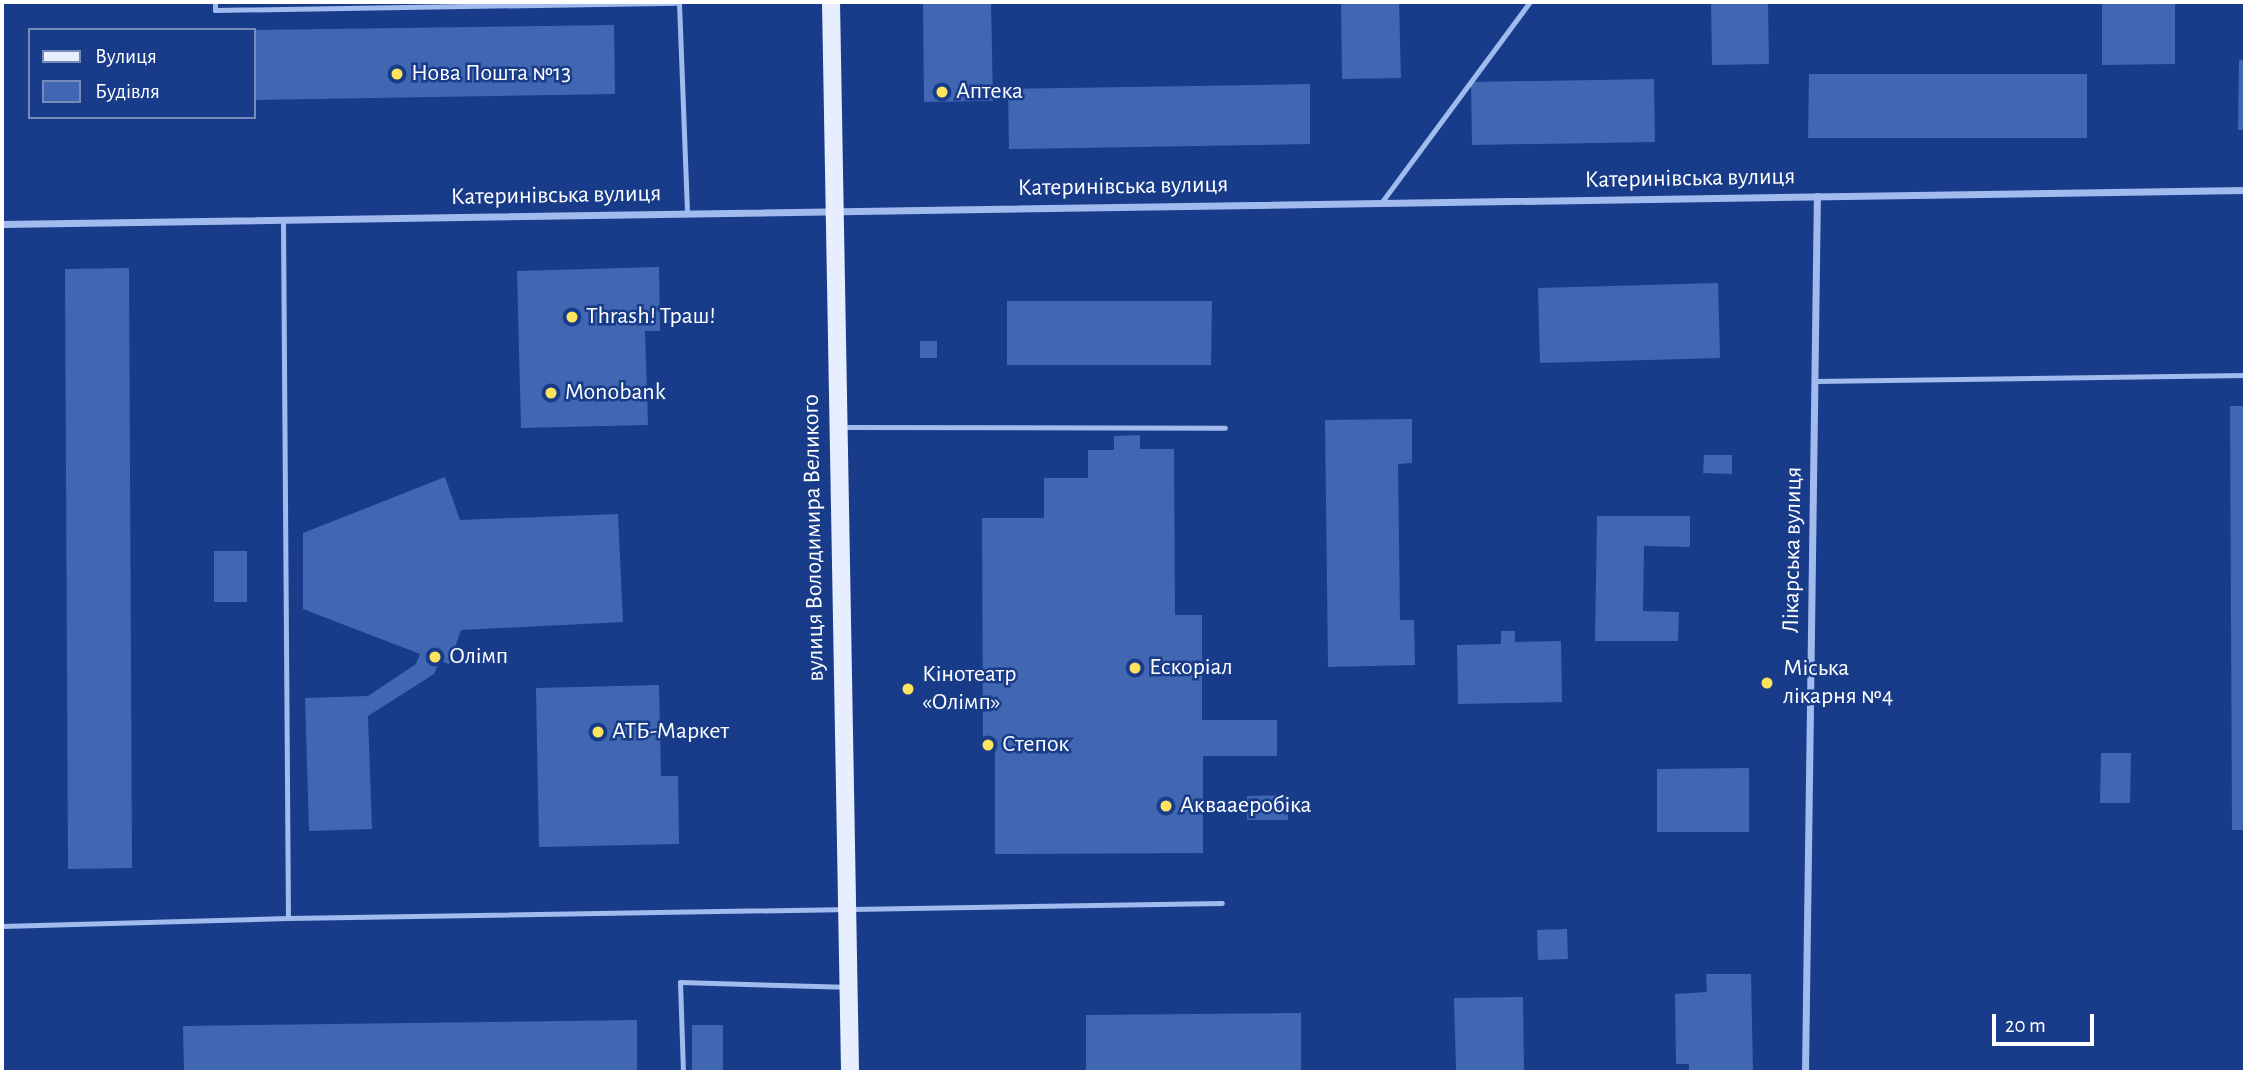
<!DOCTYPE html>
<meta charset="utf-8">
<style>
body{margin:0}
#map{position:relative;width:2247px;height:1074px;overflow:hidden;background:#183c89;font-family:"Alegreya Sans",sans-serif}
div>[style]{position:absolute}
.building>*{inset:0;background:#4166b2}
.service>*{height:5px;margin:-2.5px;padding:0 2.5px;transform-origin:2.5px;border-radius:2.5px;background:#a1bbee}
.minor>*{height:7px;margin:-3.5px;padding:0 3.5px;transform-origin:3.5px;border-radius:3.5px;background:#a1bbee}
.primary>*{height:18px;margin:-9px;padding:0 9px;transform-origin:9px;border-radius:9px;background:#e7eeff}
.dots>*{width:19px;height:19px;translate:-50% -50%;box-sizing:border-box;border:4px solid #183c89;border-radius:50%}
span{translate:-50% -50%;white-space:nowrap;text-align:center;line-height:1.15;-webkit-text-stroke:5px #183c89;paint-order:stroke}
.poi-label{font-size:24px;color:#fff}
.left{translate:0 -50%;text-align:left}
.street-label{font-size:24px;color:#fff}
.frame{position:absolute;inset:0;border:4px solid #fff;pointer-events:none}
.legend{position:absolute;left:28px;top:28px;width:228px;height:91px;box-sizing:border-box;background:#183c89;border:2px solid #748ab8;margin:0;padding:9px 12px;list-style:none;font-size:21px;color:#fff}
.legend li{display:flex;align-items:center;gap:14px;height:35px}
.legend b{width:35px;border:2px solid #748ab8}
.scale{position:absolute;left:1992px;top:1014px;width:102px;height:32px;box-sizing:border-box;border:4px solid #fff;border-top:0;padding-left:9px;font-size:21px;line-height:24px;white-space:nowrap;color:#fff;-webkit-text-stroke:5px #183c89;paint-order:stroke}
</style>
<div id="map">
<div class="building">
<i style="clip-path:polygon(923px 2px,991px 2px,993px 101px,924px 102px)"></i>
<i style="clip-path:polygon(1341px 2px,1399px 2px,1401px 78px,1342px 79px)"></i>
<i style="clip-path:polygon(1711px 2px,1768px 2px,1769px 64px,1712px 65px)"></i>
<i style="clip-path:polygon(2102px 2px,2175px 2px,2175px 64px,2102px 65px)"></i>
<i style="clip-path:polygon(614px 25px,615px 94px,254px 100px,254px 30px)"></i>
<i style="clip-path:polygon(2239px 60px,2245px 60px,2245px 130px,2238px 130px)"></i>
<i style="clip-path:polygon(1809px 74px,2087px 74px,2087px 138px,1808px 138px)"></i>
<i style="clip-path:polygon(1654px 79px,1655px 142px,1472px 145px,1471px 82px)"></i>
<i style="clip-path:polygon(1310px 84px,1310px 144px,1009px 149px,1008px 89px)"></i>
<i style="clip-path:polygon(659px 267px,660px 331px,645px 331px,648px 425px,521px 428px,517px 271px)"></i>
<i style="clip-path:polygon(129px 268px,132px 868px,68px 869px,65px 269px)"></i>
<i style="clip-path:polygon(1718px 283px,1720px 358px,1540px 363px,1538px 288px)"></i>
<i style="clip-path:polygon(1007px 301px,1212px 301px,1211px 365px,1007px 365px)"></i>
<i style="clip-path:polygon(920px 341px,937px 341px,937px 358px,920px 358px)"></i>
<i style="clip-path:polygon(2230px 406px,2245px 406px,2245px 830px,2232px 830px)"></i>
<i style="clip-path:polygon(1412px 419px,1412px 463px,1398px 464px,1400px 620px,1414px 620px,1415px 665px,1328px 667px,1325px 420px)"></i>
<i style="clip-path:polygon(1140px 435px,1140px 449px,1174px 449px,1175px 615px,1202px 615px,1202px 720px,1277px 720px,1277px 756px,1203px 756px,1203px 853px,995px 854px,995px 745px,983px 745px,982px 518px,1044px 518px,1044px 478px,1088px 478px,1088px 450px,1114px 450px,1114px 436px)"></i>
<i style="clip-path:polygon(1704px 455px,1732px 455px,1732px 474px,1703px 473px)"></i>
<i style="clip-path:polygon(445px 477px,460px 520px,618px 514px,623px 622px,461px 630px,449px 664px,440px 661px,434px 674px,368px 716px,372px 829px,309px 831px,305px 698px,368px 696px,416px 664px,420px 654px,303px 609px,303px 533px)"></i>
<i style="clip-path:polygon(1597px 516px,1690px 516px,1690px 547px,1644px 546px,1643px 611px,1679px 612px,1678px 641px,1595px 641px)"></i>
<i style="clip-path:polygon(214px 551px,247px 551px,247px 602px,214px 602px)"></i>
<i style="clip-path:polygon(1501px 631px,1515px 631px,1515px 642px,1561px 641px,1562px 702px,1458px 704px,1457px 645px,1501px 644px)"></i>
<i style="clip-path:polygon(659px 685px,661px 776px,678px 776px,679px 844px,539px 847px,536px 688px)"></i>
<i style="clip-path:polygon(2101px 753px,2131px 753px,2130px 803px,2100px 803px)"></i>
<i style="clip-path:polygon(1749px 768px,1749px 832px,1657px 832px,1657px 769px)"></i>
<i style="clip-path:polygon(1288px 795px,1288px 820px,1247px 820px,1247px 796px)"></i>
<i style="clip-path:polygon(1567px 929px,1568px 959px,1538px 960px,1537px 930px)"></i>
<i style="clip-path:polygon(1706px 974px,1751px 974px,1753px 1072px,1689px 1072px,1689px 1064px,1676px 1064px,1675px 994px,1707px 992px)"></i>
<i style="clip-path:polygon(1523px 997px,1524px 1072px,1456px 1072px,1454px 998px)"></i>
<i style="clip-path:polygon(1301px 1013px,1301px 1072px,1086px 1072px,1086px 1015px)"></i>
<i style="clip-path:polygon(637px 1020px,637px 1072px,184px 1072px,183px 1026px)"></i>
<i style="clip-path:polygon(692px 1025px,723px 1025px,723px 1072px,692px 1072px)"></i>
</div>
<div class="service">
<i style="left:215px;top:2px;width:8px;rotate:90deg"></i>
<i style="left:215px;top:10px;width:464px;rotate:-0.9deg"></i>
<i style="left:679px;top:3px;width:210px;rotate:87.8deg"></i>
<i style="left:1381px;top:203px;width:250px;rotate:-53.5deg"></i>
<i style="left:283px;top:222px;width:696px;rotate:89.59deg"></i>
<i style="left:288px;top:918px;width:934px;rotate:-0.92deg"></i>
<i style="left:1815px;top:381px;width:430px;rotate:-0.8deg"></i>
<i style="left:843px;top:427px;width:382px;rotate:0.1deg"></i>
<i style="left:2px;top:926px;width:286px;rotate:-1.6deg"></i>
<i style="left:683px;top:1072px;width:90px;rotate:-91.9deg"></i>
<i style="left:680px;top:982px;width:164px;rotate:1.7deg"></i>
</div>
<div class="minor">
<i style="left:2px;top:224px;width:2243px;rotate:-0.87deg"></i>
<i style="left:1805px;top:1072px;width:876px;rotate:-89.22deg"></i>
</div>
<div class="primary">
<i style="left:831px;top:2px;width:1070px;rotate:88.98deg"></i>
</div>
<div class="dots">
<i style="left:397px;top:74px;background:#ffe35d"></i>
<i style="left:942px;top:92px;background:#ffe35d"></i>
<i style="left:572px;top:317px;background:#ffe35d"></i>
<i style="left:551px;top:393px;background:#ffe35d"></i>
<i style="left:435px;top:657px;background:#ffe35d"></i>
<i style="left:1135px;top:668px;background:#ffe35d"></i>
<i style="left:1767px;top:683px;background:#ffe35d"></i>
<i style="left:908px;top:689px;background:#ffe35d"></i>
<i style="left:598px;top:732px;background:#ffe35d"></i>
<i style="left:988px;top:745px;background:#ffe35d"></i>
<i style="left:1166px;top:806px;background:#ffe35d"></i>
</div>
<div class="poi-label">
<span class="left" style="left:411px;top:74px">Нова Пошта №13</span>
<span class="left" style="left:956px;top:92px">Аптека</span>
<span class="left" style="left:586px;top:317px">Thrash! Траш!</span>
<span class="left" style="left:565px;top:393px">Monobank</span>
<span class="left" style="left:449px;top:657px">Олімп</span>
<span class="left" style="left:1149px;top:668px">Ескоріал</span>
<span class="left" style="left:1783px;top:683px">Міська<br>лікарня №4</span>
<span class="left" style="left:922px;top:689px">Кінотеатр<br>«Олімп»</span>
<span class="left" style="left:612px;top:732px">АТБ-Маркет</span>
<span class="left" style="left:1002px;top:745px">Степок</span>
<span class="left" style="left:1180px;top:806px">Аквааеробіка</span>
</div>
<div class="street-label">
<span style="left:1690px;top:179px;rotate:-1deg">Катеринівська вулиця</span>
<span style="left:1123px;top:187px;rotate:-1deg">Катеринівська вулиця</span>
<span style="left:556px;top:196px;rotate:-1deg">Катеринівська вулиця</span>
<span style="left:814px;top:538px;rotate:-91deg">вулиця Володимира Великого</span>
<span style="left:1793px;top:550px;rotate:-89deg">Лікарська вулиця</span>
</div>
<div class="frame"></div>
<ul class="legend">
<li><b style="height:9px;background:#e7eeff"></b>Вулиця</li>
<li><b style="height:19px;background:#4166b2"></b>Будівля</li>
</ul>
<div class="scale">20 m</div>
</div>
